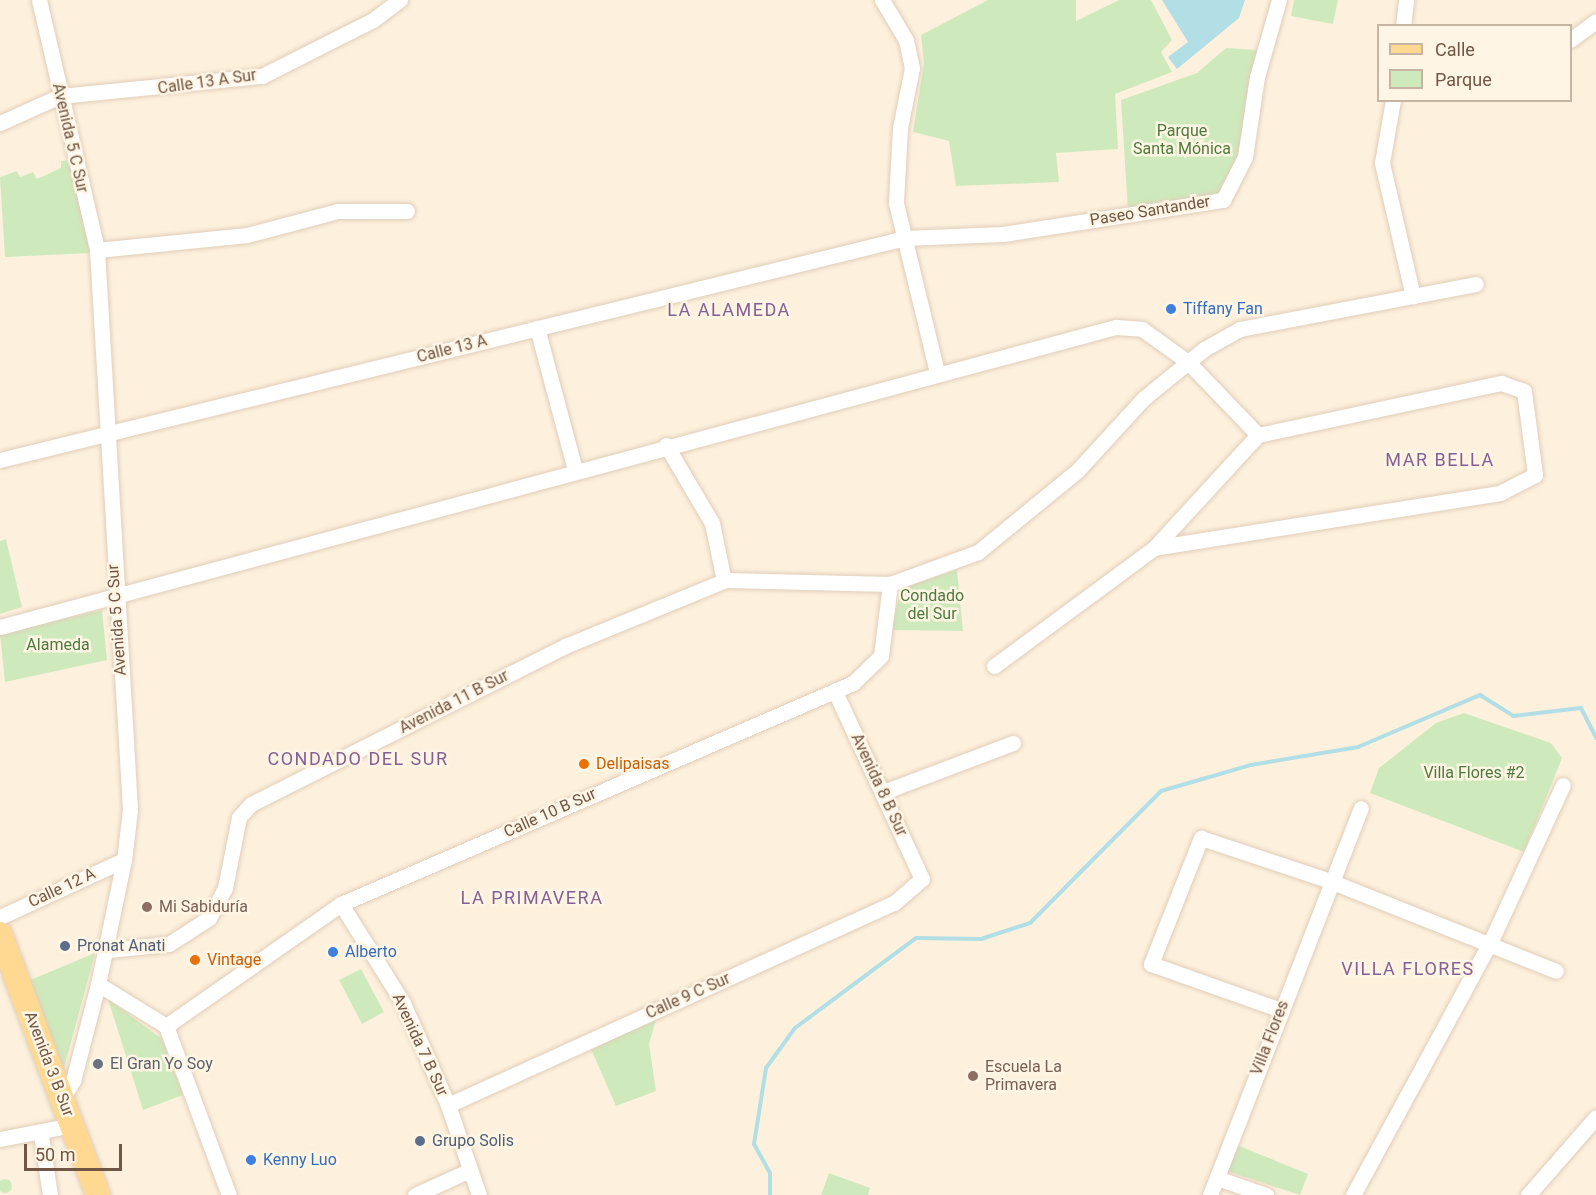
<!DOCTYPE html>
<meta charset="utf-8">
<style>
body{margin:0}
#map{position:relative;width:1596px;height:1195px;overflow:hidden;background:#fdf1dd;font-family:Roboto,sans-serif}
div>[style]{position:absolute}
.green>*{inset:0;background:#ceeabc}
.round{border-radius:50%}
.water>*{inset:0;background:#b2dee6}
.stream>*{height:4px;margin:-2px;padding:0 2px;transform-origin:2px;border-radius:2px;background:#b2dee6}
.roads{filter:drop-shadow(0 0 2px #e0cdb9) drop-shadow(0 0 2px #e0cdb9)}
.minor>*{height:15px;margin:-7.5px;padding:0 7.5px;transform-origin:7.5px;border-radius:7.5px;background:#fff}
.primary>*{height:24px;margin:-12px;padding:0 12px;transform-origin:12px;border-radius:12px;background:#ffd892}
.dots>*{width:16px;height:16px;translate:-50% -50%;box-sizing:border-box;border:3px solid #fff5e4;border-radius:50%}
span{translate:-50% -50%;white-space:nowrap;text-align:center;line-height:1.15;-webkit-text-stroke:5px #fff5e4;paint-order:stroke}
.street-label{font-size:16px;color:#725645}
.park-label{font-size:16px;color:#4e793d}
.shop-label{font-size:16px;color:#366cbe}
.left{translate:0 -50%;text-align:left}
.food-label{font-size:16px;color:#c56008}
.education-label{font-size:16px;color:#785e54}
.service-label{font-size:16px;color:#4e5e75}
.worship-label{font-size:16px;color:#5b616d}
.neighbourhood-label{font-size:18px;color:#856096;letter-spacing:1.5px}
.legend{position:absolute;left:1377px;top:24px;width:195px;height:78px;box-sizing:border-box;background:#fff5e4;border:2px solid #c7b5a4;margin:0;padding:8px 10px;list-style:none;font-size:18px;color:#725645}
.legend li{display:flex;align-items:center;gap:12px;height:30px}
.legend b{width:30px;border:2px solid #c7b5a4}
.scale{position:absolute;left:24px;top:1144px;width:98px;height:27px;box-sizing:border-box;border:3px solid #725645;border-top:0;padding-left:8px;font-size:18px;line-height:21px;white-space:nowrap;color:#725645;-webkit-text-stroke:4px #fff5e4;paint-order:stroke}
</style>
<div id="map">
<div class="green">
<i style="clip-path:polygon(988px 0,1076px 0,1076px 21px,1119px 0,1151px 0,1172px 40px,1161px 52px,1172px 72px,1115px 94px,1118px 149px,1056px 153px,1059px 182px,956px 186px,949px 141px,913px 132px,924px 63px,921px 35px)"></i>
<i style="clip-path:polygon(1294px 0,1338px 0,1333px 24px,1291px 16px)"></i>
<i style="clip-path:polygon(1226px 48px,1257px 50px,1241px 153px,1218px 196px,1128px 210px,1121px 100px,1197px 73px)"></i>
<i style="clip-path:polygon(73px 160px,91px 253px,5px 257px,0 177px,17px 171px,20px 177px,33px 172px,37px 179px,61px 168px,61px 161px)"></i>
<i style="clip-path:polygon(6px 539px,22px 607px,0 614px,0 541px)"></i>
<i style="clip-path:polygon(957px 570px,963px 631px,892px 630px,901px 588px)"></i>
<i style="clip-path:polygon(102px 610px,107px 660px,5px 682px,0 634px)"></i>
<i style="clip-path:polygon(1464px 713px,1551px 743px,1562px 758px,1524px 852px,1370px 793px,1379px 768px,1436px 723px)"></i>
<i style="clip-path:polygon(95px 953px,63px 1072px,28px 981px)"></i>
<i style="clip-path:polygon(361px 969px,384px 1012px,362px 1024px,339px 980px)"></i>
<i style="clip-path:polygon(108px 999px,162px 1039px,183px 1095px,143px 1110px)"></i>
<i style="clip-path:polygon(658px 1013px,649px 1044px,656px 1091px,616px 1106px,590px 1047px)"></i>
<i style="clip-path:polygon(1237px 1145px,1308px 1174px,1300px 1195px,1227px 1171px)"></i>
<i style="clip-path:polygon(829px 1173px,870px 1188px,868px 1195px,821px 1195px)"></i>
<i class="round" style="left:-2px;top:1179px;width:14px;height:14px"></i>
</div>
<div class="water">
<i style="clip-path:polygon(1162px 0,1245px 0,1239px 18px,1177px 69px,1168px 57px,1188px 42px)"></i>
</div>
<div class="stream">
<i style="left:770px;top:1195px;width:22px;rotate:-90deg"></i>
<i style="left:770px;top:1173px;width:33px;rotate:-119deg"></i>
<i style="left:754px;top:1144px;width:77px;rotate:-81deg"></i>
<i style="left:766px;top:1068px;width:49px;rotate:-54.1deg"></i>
<i style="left:795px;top:1028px;width:151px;rotate:-36.6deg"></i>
<i style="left:916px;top:938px;width:65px;rotate:0.9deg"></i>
<i style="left:981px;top:939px;width:52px;rotate:-18.1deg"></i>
<i style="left:1030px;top:923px;width:186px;rotate:-45.2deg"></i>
<i style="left:1161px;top:791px;width:94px;rotate:-16.1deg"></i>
<i style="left:1251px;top:765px;width:109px;rotate:-9.5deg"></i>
<i style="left:1358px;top:747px;width:133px;rotate:-23.1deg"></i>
<i style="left:1480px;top:695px;width:39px;rotate:32deg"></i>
<i style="left:1513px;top:716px;width:68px;rotate:-6.7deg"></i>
<i style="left:1581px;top:708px;width:34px;rotate:63deg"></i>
</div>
<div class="roads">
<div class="minor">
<i style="left:39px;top:0;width:257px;rotate:76.9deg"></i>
<i style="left:97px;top:250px;width:509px;rotate:86.62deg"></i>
<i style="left:127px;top:758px;width:52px;rotate:86.7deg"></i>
<i style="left:130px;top:810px;width:50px;rotate:96.8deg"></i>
<i style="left:124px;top:860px;width:127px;rotate:101.8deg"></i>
<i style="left:98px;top:984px;width:80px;rotate:31.7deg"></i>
<i style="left:166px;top:1026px;width:180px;rotate:69.6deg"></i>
<i style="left:882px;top:0;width:47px;rotate:59deg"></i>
<i style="left:906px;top:40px;width:29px;rotate:78deg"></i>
<i style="left:912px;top:68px;width:61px;rotate:101.3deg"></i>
<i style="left:900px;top:128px;width:75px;rotate:93.1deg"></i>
<i style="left:896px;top:203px;width:174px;rotate:76.4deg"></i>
<i style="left:1403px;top:26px;width:26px;rotate:-83deg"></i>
<i style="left:1570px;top:40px;width:32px;rotate:-36deg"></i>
<i style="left:1393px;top:100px;width:64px;rotate:99.9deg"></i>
<i style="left:1382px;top:163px;width:137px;rotate:76.9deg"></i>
<i style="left:0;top:123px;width:66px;rotate:-24.2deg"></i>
<i style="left:60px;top:96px;width:203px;rotate:-5.7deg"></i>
<i style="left:262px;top:76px;width:124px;rotate:-26.8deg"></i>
<i style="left:373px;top:20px;width:34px;rotate:-37deg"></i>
<i style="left:97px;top:250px;width:151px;rotate:-5.7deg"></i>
<i style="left:247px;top:235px;width:94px;rotate:-14.8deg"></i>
<i style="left:338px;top:211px;width:69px"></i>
<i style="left:537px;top:328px;width:147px;rotate:75deg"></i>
<i style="left:666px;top:445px;width:91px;rotate:59.5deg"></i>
<i style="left:712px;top:523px;width:59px;rotate:78.3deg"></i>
<i style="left:0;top:460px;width:932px;rotate:-13.78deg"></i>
<i style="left:905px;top:238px;width:98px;rotate:-2.3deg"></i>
<i style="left:1003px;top:234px;width:223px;rotate:-8.8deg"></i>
<i style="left:1223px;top:200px;width:48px;rotate:-62.9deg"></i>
<i style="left:1245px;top:157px;width:81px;rotate:-81.5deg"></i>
<i style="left:1257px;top:77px;width:80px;rotate:-74.1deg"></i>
<i style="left:0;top:627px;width:1156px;rotate:-15.05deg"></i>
<i style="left:1116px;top:327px;width:26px;rotate:4deg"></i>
<i style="left:1142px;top:329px;width:57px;rotate:35.7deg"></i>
<i style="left:1188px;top:362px;width:101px;rotate:46.2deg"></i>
<i style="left:994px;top:666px;width:199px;rotate:-36.4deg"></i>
<i style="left:1154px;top:548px;width:154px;rotate:-47.4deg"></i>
<i style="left:1258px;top:435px;width:249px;rotate:-12.1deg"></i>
<i style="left:1501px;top:383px;width:24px;rotate:19deg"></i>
<i style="left:1524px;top:391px;width:85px;rotate:82.5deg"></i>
<i style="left:1535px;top:475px;width:39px;rotate:153deg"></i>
<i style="left:1500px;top:493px;width:350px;rotate:171deg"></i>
<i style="left:883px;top:792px;width:139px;rotate:-20.7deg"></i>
<i style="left:341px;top:904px;width:117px;rotate:57.9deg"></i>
<i style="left:403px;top:1003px;width:111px;rotate:66.2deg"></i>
<i style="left:448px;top:1105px;width:95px;rotate:71deg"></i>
<i style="left:0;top:917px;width:136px;rotate:-24.7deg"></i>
<i style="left:108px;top:950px;width:61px;rotate:-5.6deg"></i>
<i style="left:169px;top:944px;width:48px;rotate:-33deg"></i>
<i style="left:209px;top:918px;width:34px;rotate:-62deg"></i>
<i style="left:225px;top:888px;width:72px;rotate:-78.8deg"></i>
<i style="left:239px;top:817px;width:18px;rotate:-47deg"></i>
<i style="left:251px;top:804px;width:352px;rotate:-26.7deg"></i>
<i style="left:565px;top:646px;width:174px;rotate:-22.3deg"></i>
<i style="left:726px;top:580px;width:164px;rotate:1.4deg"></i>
<i style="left:890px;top:584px;width:94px;rotate:-20deg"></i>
<i style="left:978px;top:552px;width:128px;rotate:-39.3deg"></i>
<i style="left:1077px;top:471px;width:99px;rotate:-47.5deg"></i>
<i style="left:1144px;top:398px;width:77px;rotate:-39.2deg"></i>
<i style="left:1204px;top:349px;width:41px;rotate:-29.1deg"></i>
<i style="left:1240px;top:329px;width:240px;rotate:-10.8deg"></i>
<i style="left:1281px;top:1010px;width:138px;rotate:-160.5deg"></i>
<i style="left:1151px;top:964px;width:136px;rotate:-68.4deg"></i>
<i style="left:1201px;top:838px;width:136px;rotate:18.4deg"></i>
<i style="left:1330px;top:881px;width:243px;rotate:21.7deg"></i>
<i style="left:166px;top:1026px;width:213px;rotate:-34.9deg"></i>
<i style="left:341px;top:904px;width:558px;rotate:-23.35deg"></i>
<i style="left:853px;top:683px;width:39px;rotate:-44deg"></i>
<i style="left:881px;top:656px;width:73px;rotate:-82.9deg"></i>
<i style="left:62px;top:1099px;width:21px;rotate:-59deg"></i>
<i style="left:73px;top:1081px;width:100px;rotate:-75.5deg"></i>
<i style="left:448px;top:1105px;width:490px;rotate:-24.4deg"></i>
<i style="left:894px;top:903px;width:37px;rotate:-41deg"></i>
<i style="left:922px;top:879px;width:206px;rotate:-114.9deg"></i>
<i style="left:41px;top:1135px;width:61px;rotate:81.5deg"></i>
<i style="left:0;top:1139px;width:73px;rotate:-11deg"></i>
<i style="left:1217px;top:1178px;width:52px;rotate:19.1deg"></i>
<i style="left:415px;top:1195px;width:60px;rotate:-24.4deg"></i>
<i style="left:1210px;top:1195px;width:415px;rotate:-68.7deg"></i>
<i style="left:1353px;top:1195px;width:285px;rotate:-61.5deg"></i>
<i style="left:1489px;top:945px;width:176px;rotate:-65.2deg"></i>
<i style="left:1528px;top:1195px;width:103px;rotate:-48.9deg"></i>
</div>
<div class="primary">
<i style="left:0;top:934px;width:279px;rotate:69.4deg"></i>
</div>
</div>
<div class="dots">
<i style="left:1171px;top:309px;background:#3f7fe0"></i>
<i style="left:584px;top:764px;background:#e8710a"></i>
<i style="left:147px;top:907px;background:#8d6e63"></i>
<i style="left:65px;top:946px;background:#5c6f8a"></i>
<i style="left:333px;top:952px;background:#3f7fe0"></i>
<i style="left:195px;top:960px;background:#e8710a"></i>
<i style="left:98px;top:1064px;background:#6b7280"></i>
<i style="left:973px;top:1076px;background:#8d6e63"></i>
<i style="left:420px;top:1141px;background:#5c6f8a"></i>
<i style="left:251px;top:1160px;background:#3f7fe0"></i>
</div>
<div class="street-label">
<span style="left:207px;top:82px;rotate:-8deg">Calle 13 A Sur</span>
<span style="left:70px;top:138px;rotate:77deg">Avenida 5 C Sur</span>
<span style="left:1150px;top:211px;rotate:-9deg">Paseo Santander</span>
<span style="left:452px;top:349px;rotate:-14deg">Calle 13 A</span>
<span style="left:117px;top:620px;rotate:-94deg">Avenida 5 C Sur</span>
<span style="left:454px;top:702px;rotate:-27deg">Avenida 11 B Sur</span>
<span style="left:879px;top:785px;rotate:65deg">Avenida 8 B Sur</span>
<span style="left:550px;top:813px;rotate:-24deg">Calle 10 B Sur</span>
<span style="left:62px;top:888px;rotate:-25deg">Calle 12 A</span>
<span style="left:688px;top:996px;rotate:-24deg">Calle 9 C Sur</span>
<span style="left:1270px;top:1038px;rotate:-69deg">Villa Flores</span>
<span style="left:420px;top:1045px;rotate:65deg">Avenida 7 B Sur</span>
<span style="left:49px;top:1064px;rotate:69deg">Avenida 3 B Sur</span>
</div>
<div class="park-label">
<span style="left:1182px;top:140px">Parque<br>Santa Mónica</span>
<span style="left:932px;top:605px">Condado<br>del Sur</span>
<span style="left:58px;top:645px">Alameda</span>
<span style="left:1474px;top:773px">Villa Flores #2</span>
</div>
<div class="shop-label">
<span class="left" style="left:1183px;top:309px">Tiffany Fan</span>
<span class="left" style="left:345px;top:952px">Alberto</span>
<span class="left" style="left:263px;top:1160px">Kenny Luo</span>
</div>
<div class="food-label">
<span class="left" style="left:596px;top:764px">Delipaisas</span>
<span class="left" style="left:207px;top:960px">Vintage</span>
</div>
<div class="education-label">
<span class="left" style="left:159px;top:907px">Mi Sabiduría</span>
<span class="left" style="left:985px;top:1076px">Escuela La<br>Primavera</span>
</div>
<div class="service-label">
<span class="left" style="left:77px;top:946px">Pronat Anati</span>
<span class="left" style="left:432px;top:1141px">Grupo Solis</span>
</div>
<div class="worship-label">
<span class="left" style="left:110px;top:1064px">El Gran Yo Soy</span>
</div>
<div class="neighbourhood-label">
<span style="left:729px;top:310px">LA ALAMEDA</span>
<span style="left:1440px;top:460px">MAR BELLA</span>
<span style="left:358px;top:759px">CONDADO DEL SUR</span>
<span style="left:532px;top:898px">LA PRIMAVERA</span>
<span style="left:1408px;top:969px">VILLA FLORES</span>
</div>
<ul class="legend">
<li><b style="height:8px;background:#ffd892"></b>Calle</li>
<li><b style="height:16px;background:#ceeabc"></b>Parque</li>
</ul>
<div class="scale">50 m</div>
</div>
